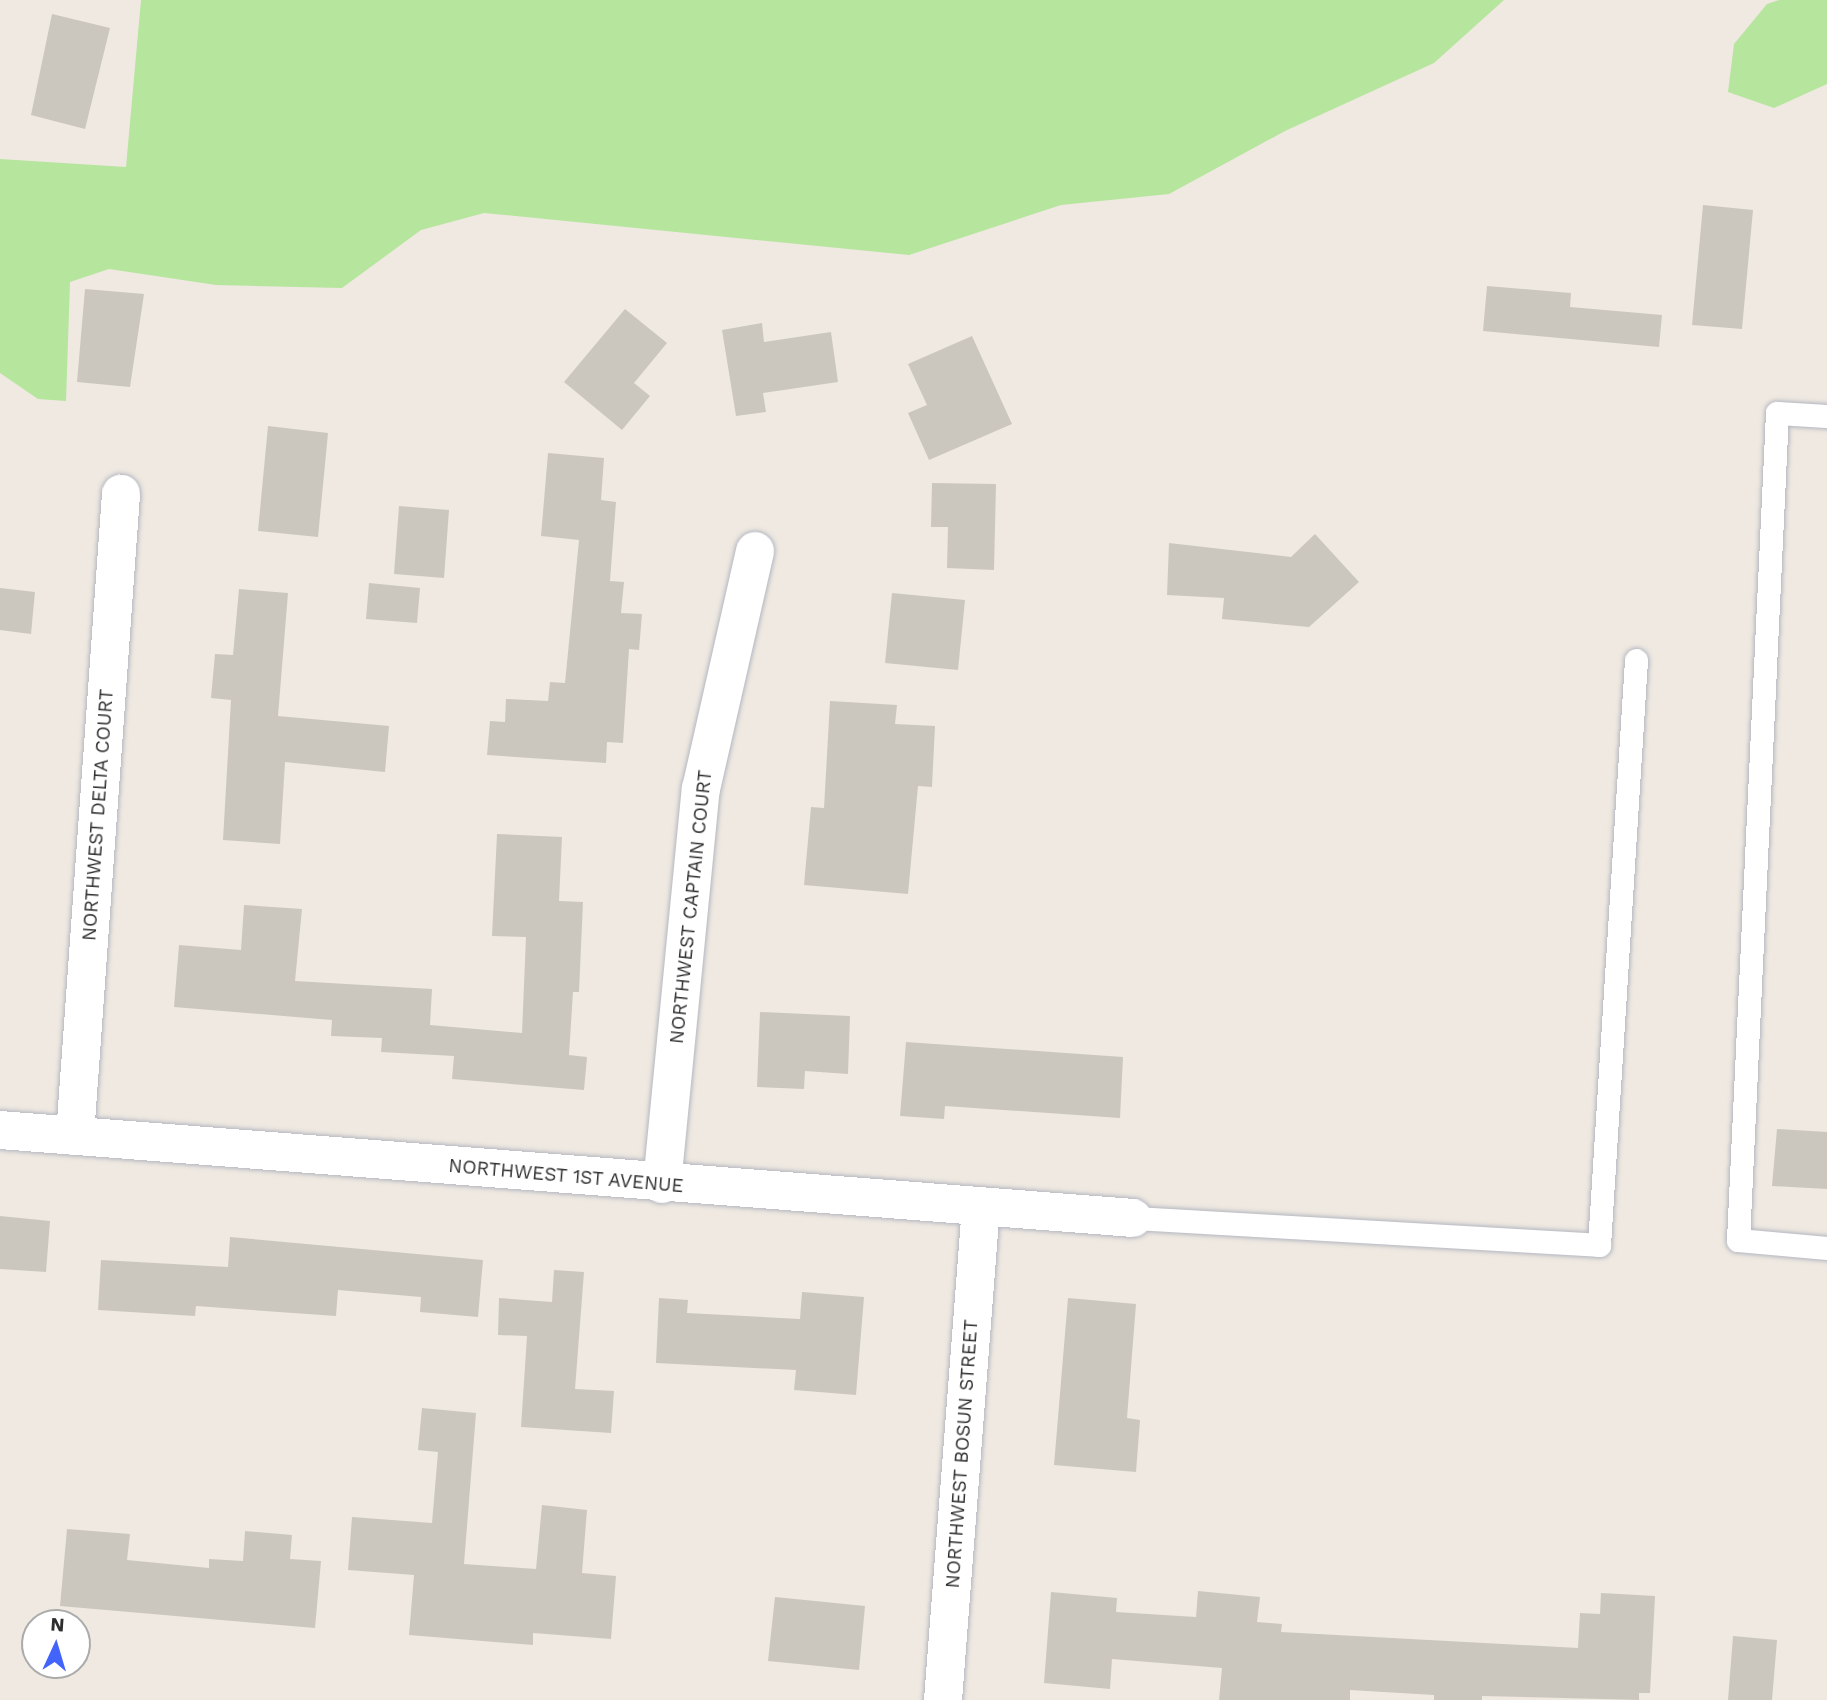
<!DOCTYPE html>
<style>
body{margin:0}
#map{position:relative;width:1827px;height:1700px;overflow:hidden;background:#efe9e1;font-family:"Work Sans",sans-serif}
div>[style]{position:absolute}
.green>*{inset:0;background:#b6e59e}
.building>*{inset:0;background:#cbc7bf}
.roads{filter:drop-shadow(0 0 2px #b4b7c1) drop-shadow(0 0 2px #b4b7c1)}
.lane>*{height:23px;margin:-11.5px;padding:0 11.5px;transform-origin:11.5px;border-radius:11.5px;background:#fff}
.street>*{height:38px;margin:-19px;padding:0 19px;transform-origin:19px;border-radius:19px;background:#fff}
span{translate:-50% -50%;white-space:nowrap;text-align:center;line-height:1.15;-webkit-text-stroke:5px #fff;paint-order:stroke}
.street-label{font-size:19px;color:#2e2e2e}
.north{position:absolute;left:21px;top:1609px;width:70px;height:70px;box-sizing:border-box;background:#fff;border:2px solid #ababab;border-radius:50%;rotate:4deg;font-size:19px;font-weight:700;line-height:28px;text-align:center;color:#2e2e2e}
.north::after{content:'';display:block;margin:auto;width:24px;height:32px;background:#4264fb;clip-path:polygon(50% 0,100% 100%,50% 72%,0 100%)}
</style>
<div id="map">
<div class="green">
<i style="clip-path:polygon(141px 0,1504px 0,1434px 63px,1285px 131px,1169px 194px,1061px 205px,909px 255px,484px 213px,421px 230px,342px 288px,216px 285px,109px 269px,70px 282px,66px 401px,38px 399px,0 373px,0 159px,126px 167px)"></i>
<i style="clip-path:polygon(1779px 0,1827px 0,1827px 84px,1774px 108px,1728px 92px,1734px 44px,1767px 4px)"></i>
</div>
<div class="building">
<i style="clip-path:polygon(52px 14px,110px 28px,85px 129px,31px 115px)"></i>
<i style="clip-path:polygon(1703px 205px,1753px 210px,1742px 329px,1692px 325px)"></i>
<i style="clip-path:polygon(1487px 286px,1571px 293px,1570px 307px,1662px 315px,1659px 347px,1483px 331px)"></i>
<i style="clip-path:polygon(85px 289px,144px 294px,130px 387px,77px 382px)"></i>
<i style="clip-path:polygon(625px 309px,667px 343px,634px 383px,650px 396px,622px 430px,564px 382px)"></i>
<i style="clip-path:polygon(762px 323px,764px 342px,831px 332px,838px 382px,763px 393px,766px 412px,736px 416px,722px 330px)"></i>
<i style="clip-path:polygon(972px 336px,1012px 424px,929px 460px,908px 413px,927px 405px,908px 364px)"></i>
<i style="clip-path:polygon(268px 426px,328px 433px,318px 537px,258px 531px)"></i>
<i style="clip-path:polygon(548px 453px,604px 458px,601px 500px,616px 502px,610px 581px,624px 582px,621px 613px,642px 614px,639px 650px,629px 649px,623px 743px,607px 742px,606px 763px,487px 755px,490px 721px,505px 722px,506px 699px,548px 701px,550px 682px,565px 683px,579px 540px,541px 536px)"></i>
<i style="clip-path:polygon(932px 483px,996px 484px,994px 570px,947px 568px,948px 527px,931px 527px)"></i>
<i style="clip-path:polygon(399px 506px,449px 510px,444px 578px,394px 574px)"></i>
<i style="clip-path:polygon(1315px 534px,1359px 582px,1309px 627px,1222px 619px,1224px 598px,1167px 595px,1169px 543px,1291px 557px)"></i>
<i style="clip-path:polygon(369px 583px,420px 588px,417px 623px,366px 619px)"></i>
<i style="clip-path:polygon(0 588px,35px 592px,31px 634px,0 630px)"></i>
<i style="clip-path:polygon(239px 589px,288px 593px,278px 716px,389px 726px,385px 772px,285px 762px,280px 844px,223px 840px,231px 700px,211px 698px,215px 654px,233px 655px)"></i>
<i style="clip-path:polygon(892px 593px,965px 600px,958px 670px,885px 663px)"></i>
<i style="clip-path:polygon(830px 701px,897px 705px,895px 724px,935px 726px,932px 787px,918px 786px,908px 894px,804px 885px,811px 807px,824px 808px)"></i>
<i style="clip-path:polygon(497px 834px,562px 837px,559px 901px,583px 902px,579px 992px,573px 992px,569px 1055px,587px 1057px,584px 1090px,452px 1079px,454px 1056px,381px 1052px,382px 1038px,331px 1036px,332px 1020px,174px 1007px,179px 945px,241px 950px,244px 905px,302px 909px,295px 981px,432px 989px,430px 1025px,522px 1033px,526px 937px,492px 936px)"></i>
<i style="clip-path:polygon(760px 1012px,850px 1016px,848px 1074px,805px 1071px,804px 1089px,757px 1087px)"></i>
<i style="clip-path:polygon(906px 1042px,1123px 1057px,1120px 1118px,945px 1106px,944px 1119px,900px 1116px)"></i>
<i style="clip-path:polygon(1777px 1129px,1827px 1132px,1827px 1189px,1772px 1186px)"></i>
<i style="clip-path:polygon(0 1216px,50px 1221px,46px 1272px,0 1269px)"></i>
<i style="clip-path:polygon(230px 1237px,483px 1260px,478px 1317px,420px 1312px,421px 1297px,338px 1290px,336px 1316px,196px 1306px,195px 1316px,98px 1310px,101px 1260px,228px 1267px)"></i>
<i style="clip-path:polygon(554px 1270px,584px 1272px,575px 1389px,614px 1391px,611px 1433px,521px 1427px,527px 1336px,498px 1335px,499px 1298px,552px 1302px)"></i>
<i style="clip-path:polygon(802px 1292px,864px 1297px,856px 1395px,794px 1390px,796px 1370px,656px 1363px,659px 1298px,688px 1300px,687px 1313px,800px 1319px)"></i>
<i style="clip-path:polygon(1068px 1298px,1136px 1304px,1127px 1418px,1140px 1420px,1136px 1472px,1054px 1465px)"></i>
<i style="clip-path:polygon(422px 1408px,476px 1413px,464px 1564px,536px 1569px,542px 1505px,587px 1510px,582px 1573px,616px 1576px,611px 1639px,533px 1633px,533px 1645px,409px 1635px,414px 1575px,348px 1570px,352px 1517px,432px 1523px,438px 1452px,418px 1450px)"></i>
<i style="clip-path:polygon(67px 1529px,130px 1534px,127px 1560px,209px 1568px,209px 1559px,243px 1561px,245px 1531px,292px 1535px,290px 1559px,321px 1561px,315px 1628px,60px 1606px)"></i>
<i style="clip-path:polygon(1198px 1591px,1260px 1597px,1257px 1622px,1282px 1624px,1281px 1632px,1578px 1648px,1580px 1613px,1600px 1614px,1601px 1593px,1655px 1596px,1650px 1693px,1639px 1693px,1639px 1700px,1482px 1696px,1482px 1700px,1434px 1700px,1434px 1695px,1350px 1690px,1350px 1700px,1219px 1700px,1222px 1668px,1112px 1659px,1110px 1689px,1044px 1683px,1051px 1592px,1117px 1598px,1116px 1612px,1196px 1617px)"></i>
<i style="clip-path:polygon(775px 1597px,865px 1606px,859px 1670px,768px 1661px)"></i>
<i style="clip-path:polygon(1733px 1636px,1777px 1640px,1772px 1700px,1728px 1700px)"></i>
</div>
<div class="roads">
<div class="lane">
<i style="left:1827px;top:416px;width:50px;rotate:-176.6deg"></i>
<i style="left:1777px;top:413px;width:828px;rotate:92.7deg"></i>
<i style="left:1738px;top:1240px;width:89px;rotate:5.1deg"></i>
<i style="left:1133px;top:1218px;width:467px;rotate:3.3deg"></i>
<i style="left:1599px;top:1245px;width:586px;rotate:-86.38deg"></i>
</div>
<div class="street">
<i style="left:0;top:1130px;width:1136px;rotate:4.44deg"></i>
<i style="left:75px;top:1136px;width:644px;rotate:-85.9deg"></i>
<i style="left:662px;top:1184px;width:397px;rotate:-84.4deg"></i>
<i style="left:701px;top:789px;width:244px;rotate:-77.2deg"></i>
<i style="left:943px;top:1700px;width:493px;rotate:-85.6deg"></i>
</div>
</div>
<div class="street-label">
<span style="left:98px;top:815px;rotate:-86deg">NORTHWEST DELTA COURT</span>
<span style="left:691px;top:907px;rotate:-84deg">NORTHWEST CAPTAIN COURT</span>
<span style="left:566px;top:1176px;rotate:5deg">NORTHWEST 1ST AVENUE</span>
<span style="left:962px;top:1454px;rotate:-86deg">NORTHWEST BOSUN STREET</span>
</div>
<div class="north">N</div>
</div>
